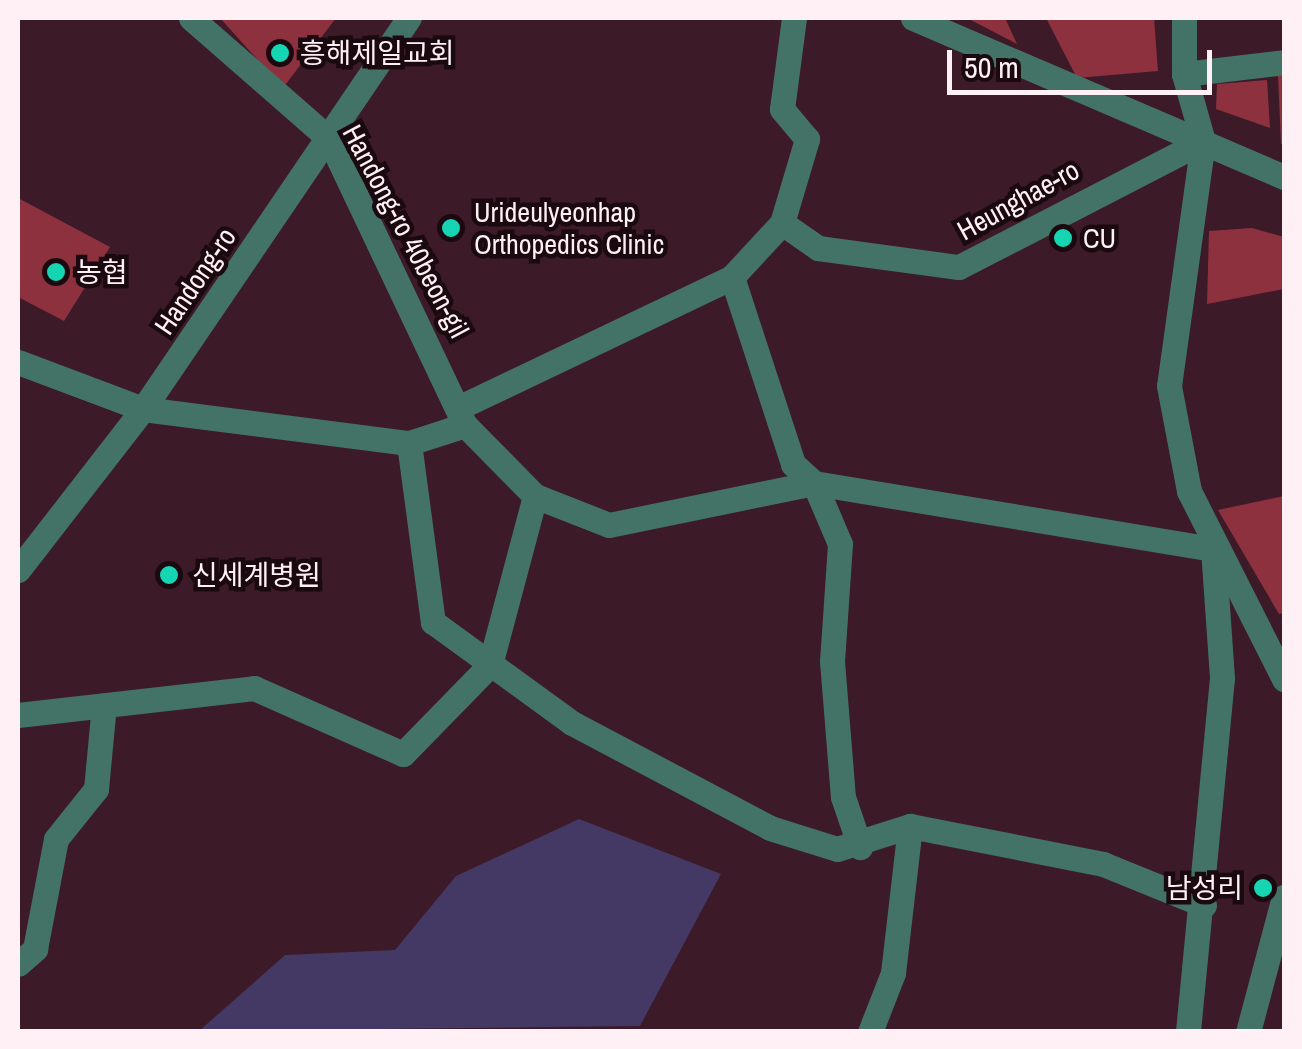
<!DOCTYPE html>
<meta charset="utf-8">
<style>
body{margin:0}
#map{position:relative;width:1302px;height:1049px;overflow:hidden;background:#3c1a28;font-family:"Archivo Narrow","Noto Sans KR",sans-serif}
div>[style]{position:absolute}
.green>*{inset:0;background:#443865}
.building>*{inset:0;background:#8e313e}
.minor>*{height:25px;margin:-12.5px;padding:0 12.5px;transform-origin:12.5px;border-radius:12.5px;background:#437366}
.dots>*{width:28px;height:28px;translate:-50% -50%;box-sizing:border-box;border:5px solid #1a0a10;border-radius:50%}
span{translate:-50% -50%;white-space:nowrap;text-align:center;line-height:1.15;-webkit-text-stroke:9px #1a0a10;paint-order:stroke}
.poi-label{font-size:28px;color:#fff0f5}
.left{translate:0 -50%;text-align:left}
.right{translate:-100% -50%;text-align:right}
.street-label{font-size:28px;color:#fff0f5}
.frame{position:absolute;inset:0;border:20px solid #fff0f5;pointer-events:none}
.scale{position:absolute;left:947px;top:50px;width:265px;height:45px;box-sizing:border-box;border:5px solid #fff0f5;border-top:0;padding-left:12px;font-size:30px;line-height:35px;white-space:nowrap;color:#fff0f5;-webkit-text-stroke:8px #1a0a10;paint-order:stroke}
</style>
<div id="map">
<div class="green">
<i style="clip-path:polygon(579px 819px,721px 874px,640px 1026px,199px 1031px,285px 955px,395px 950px,456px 876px)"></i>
</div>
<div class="building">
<i style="clip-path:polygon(220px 18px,336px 18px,283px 88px)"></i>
<i style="clip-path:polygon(967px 18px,1005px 18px,1017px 44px)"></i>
<i style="clip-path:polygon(1046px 18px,1154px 18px,1158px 71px,1077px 78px)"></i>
<i style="clip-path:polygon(1278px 75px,1284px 75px,1284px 144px,1281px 144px)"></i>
<i style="clip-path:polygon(1267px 80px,1270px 128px,1216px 109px,1217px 84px)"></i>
<i style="clip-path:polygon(18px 198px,110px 247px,64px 321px,18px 297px)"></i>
<i style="clip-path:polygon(1252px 228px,1284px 237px,1284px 289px,1207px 304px,1209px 231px)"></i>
<i style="clip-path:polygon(1284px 496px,1284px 613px,1279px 614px,1218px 510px)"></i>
</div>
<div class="minor">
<i style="left:191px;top:18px;width:184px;rotate:41.2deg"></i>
<i style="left:329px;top:139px;width:317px;rotate:64.6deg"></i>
<i style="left:465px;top:425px;width:100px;rotate:45.4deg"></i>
<i style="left:535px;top:496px;width:79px;rotate:21.4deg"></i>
<i style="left:609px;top:525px;width:209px;rotate:-11.6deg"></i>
<i style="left:814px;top:483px;width:404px;rotate:9.4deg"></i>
<i style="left:1213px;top:549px;width:129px;rotate:86deg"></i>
<i style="left:1222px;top:678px;width:356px;rotate:95.5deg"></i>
<i style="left:913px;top:18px;width:404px;rotate:23.2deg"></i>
<i style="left:1184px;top:18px;width:56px;rotate:90deg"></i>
<i style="left:1184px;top:74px;width:70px;rotate:74.2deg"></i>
<i style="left:1203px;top:141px;width:247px;rotate:97.9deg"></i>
<i style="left:1169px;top:386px;width:107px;rotate:79.2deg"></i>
<i style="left:1189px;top:491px;width:211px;rotate:63.2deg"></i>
<i style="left:1184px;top:74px;width:101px;rotate:-6.8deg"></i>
<i style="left:782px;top:223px;width:44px;rotate:34.8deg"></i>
<i style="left:818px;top:248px;width:142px;rotate:7.7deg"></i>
<i style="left:959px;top:267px;width:275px;rotate:-27.3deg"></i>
<i style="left:732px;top:277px;width:197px;rotate:71.9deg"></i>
<i style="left:793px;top:464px;width:28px;rotate:42deg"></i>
<i style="left:814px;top:483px;width:66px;rotate:66.9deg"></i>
<i style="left:840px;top:544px;width:117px;rotate:93.9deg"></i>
<i style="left:832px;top:661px;width:136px;rotate:85.4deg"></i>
<i style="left:843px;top:797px;width:53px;rotate:71.2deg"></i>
<i style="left:732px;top:277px;width:74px;rotate:-47.2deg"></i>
<i style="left:782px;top:223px;width:88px;rotate:-73.4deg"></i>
<i style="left:807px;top:139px;width:39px;rotate:-130deg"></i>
<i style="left:782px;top:109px;width:92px;rotate:-82.5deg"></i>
<i style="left:18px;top:362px;width:134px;rotate:20.6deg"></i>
<i style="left:143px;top:409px;width:268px;rotate:7.3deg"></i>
<i style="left:462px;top:406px;width:299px;rotate:-25.5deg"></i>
<i style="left:465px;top:425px;width:59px;rotate:162.2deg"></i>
<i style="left:409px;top:443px;width:181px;rotate:82.4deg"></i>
<i style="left:433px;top:622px;width:172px;rotate:36deg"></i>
<i style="left:572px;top:723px;width:224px;rotate:27.9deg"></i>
<i style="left:770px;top:828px;width:70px;rotate:17.4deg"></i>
<i style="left:837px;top:849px;width:77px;rotate:-17.5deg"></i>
<i style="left:910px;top:826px;width:148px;rotate:96.6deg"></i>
<i style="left:893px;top:973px;width:63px;rotate:111.3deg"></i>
<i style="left:18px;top:570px;width:204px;rotate:-52.2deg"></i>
<i style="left:143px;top:409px;width:473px;rotate:-55.8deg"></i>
<i style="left:490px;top:665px;width:175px;rotate:-75.1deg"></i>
<i style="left:18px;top:715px;width:238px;rotate:-6.5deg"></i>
<i style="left:254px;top:688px;width:163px;rotate:23.9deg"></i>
<i style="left:403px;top:754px;width:124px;rotate:-45.7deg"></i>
<i style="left:910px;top:826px;width:197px;rotate:11.1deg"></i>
<i style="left:1103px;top:864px;width:109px;rotate:22.1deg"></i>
<i style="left:18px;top:964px;width:23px;rotate:-41deg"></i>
<i style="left:35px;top:949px;width:112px;rotate:-79.2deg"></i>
<i style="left:56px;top:839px;width:64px;rotate:-51.3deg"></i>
<i style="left:96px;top:789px;width:84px;rotate:-84.6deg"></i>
<i style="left:1248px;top:1032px;width:140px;rotate:-75.1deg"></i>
</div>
<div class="dots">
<i style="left:280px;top:53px;background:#16d5b3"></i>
<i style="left:451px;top:228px;background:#16d5b3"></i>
<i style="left:1063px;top:238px;background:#16d5b3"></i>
<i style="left:56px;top:272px;background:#16d5b3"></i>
<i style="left:169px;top:575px;background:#16d5b3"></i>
<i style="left:1263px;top:888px;background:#16d5b3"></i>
</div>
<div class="poi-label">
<span class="left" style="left:300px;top:53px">흥해제일교회</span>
<span class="left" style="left:474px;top:228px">Urideulyeonhap<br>Orthopedics Clinic</span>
<span class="left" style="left:1083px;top:238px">CU</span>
<span class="left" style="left:76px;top:272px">농협</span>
<span class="left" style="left:192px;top:575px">신세계병원</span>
<span class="right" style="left:1243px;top:888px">남성리</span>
</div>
<div class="street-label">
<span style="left:1018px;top:200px;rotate:-29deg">Heunghae-ro</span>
<span style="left:406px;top:231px;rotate:62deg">Handong-ro 40beon-gil</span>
<span style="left:195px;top:281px;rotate:-56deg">Handong-ro</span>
</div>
<div class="frame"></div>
<div class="scale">50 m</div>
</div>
